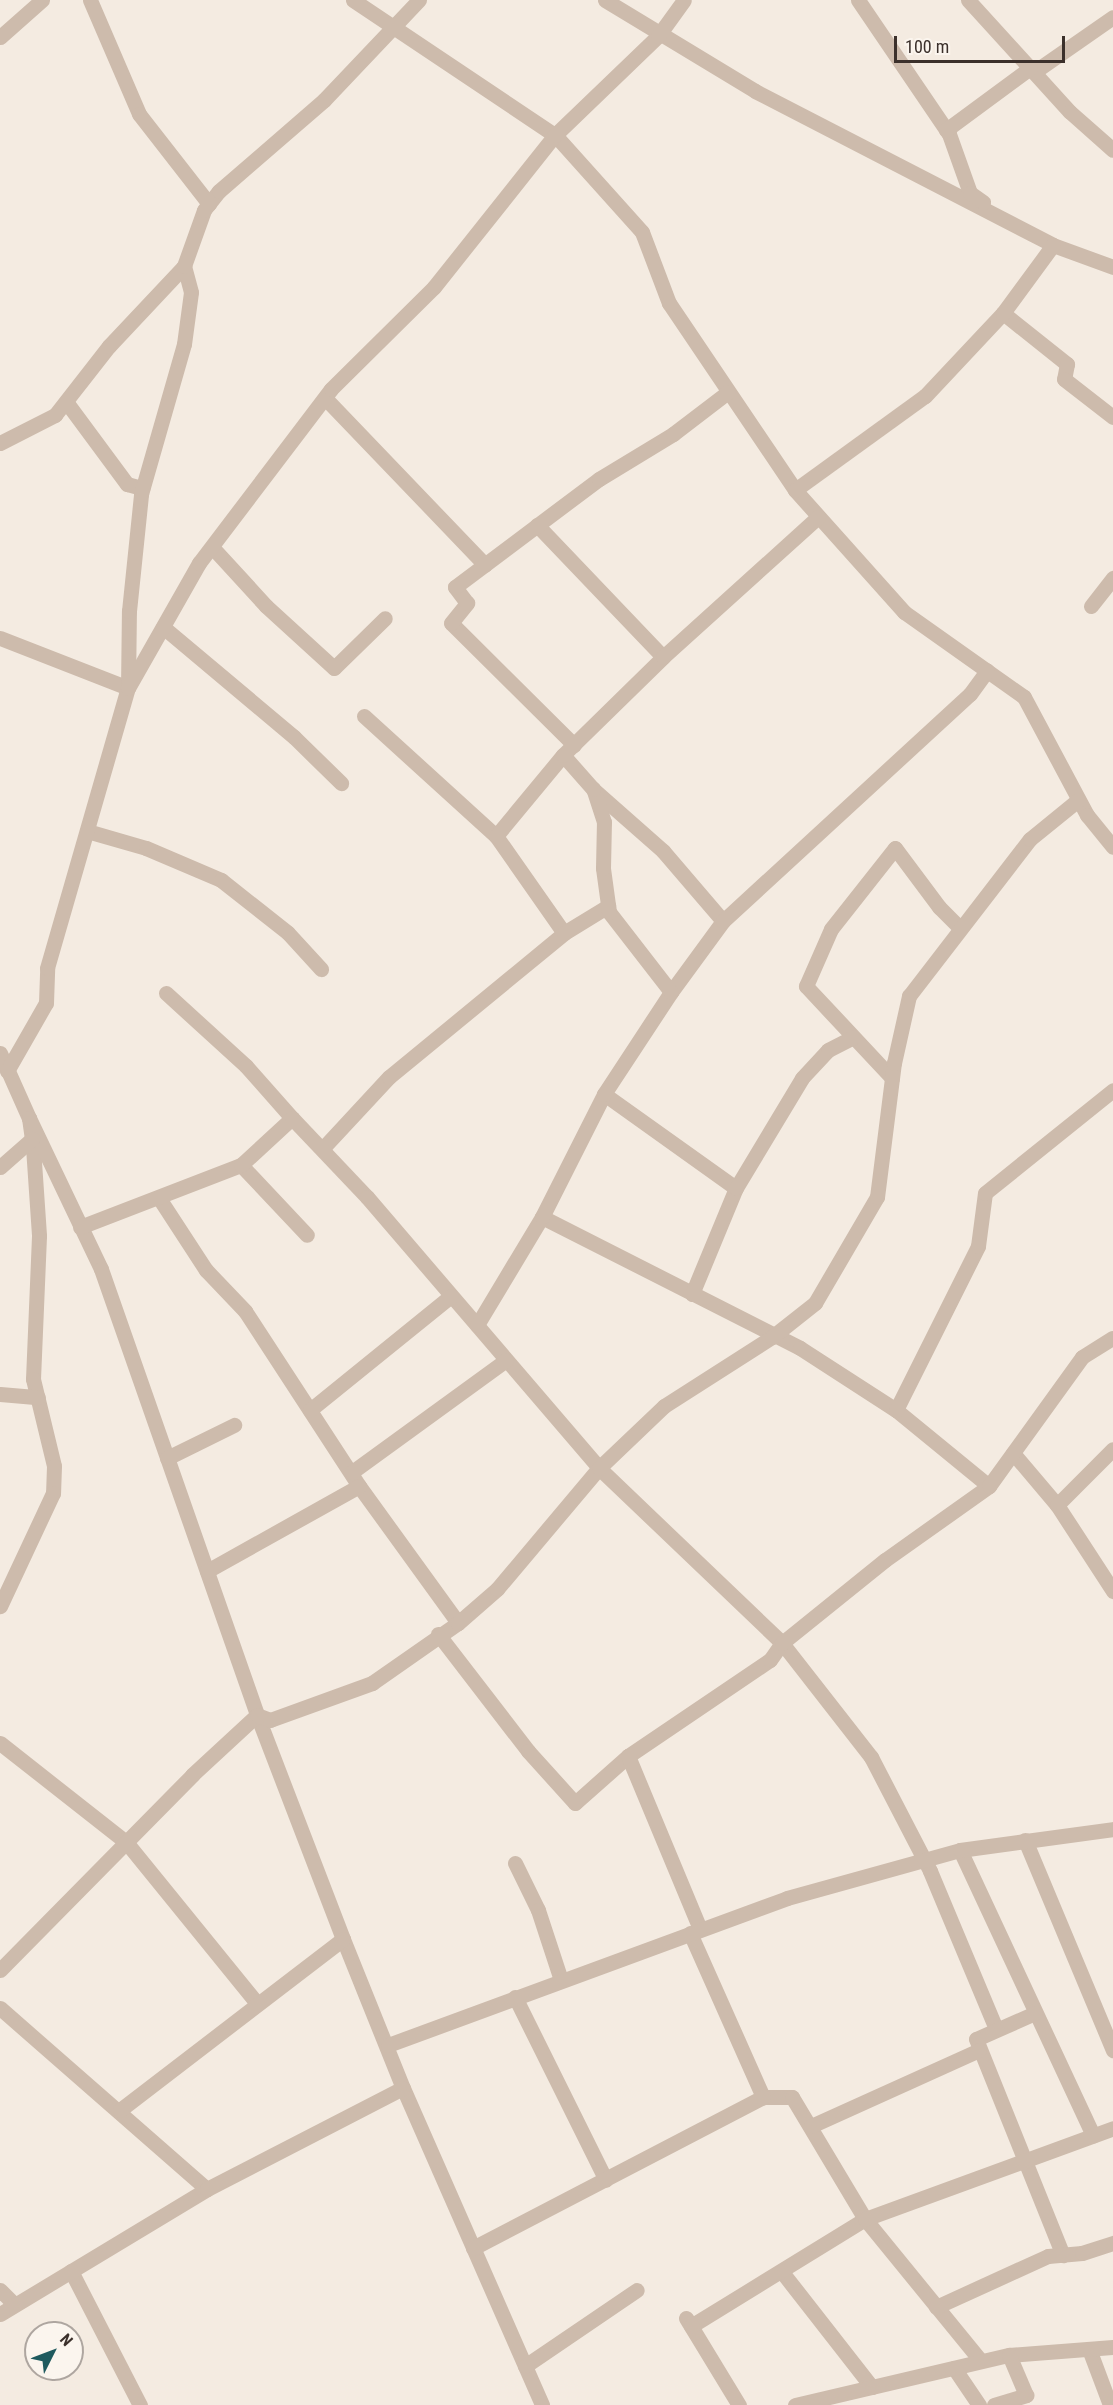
<!DOCTYPE html>
<style>
body{margin:0}
#map{position:relative;width:1113px;height:2405px;overflow:hidden;background:#f4ebe1;font-family:"Roboto Condensed",sans-serif}
div>[style]{position:absolute}
.minor>*{height:15px;margin:-7.5px;padding:0 7.5px;transform-origin:7.5px;border-radius:7.5px;background:#cdbbac}
span{translate:-50% -50%;white-space:nowrap;text-align:center;line-height:1.15;-webkit-text-stroke:4.5px #fbf5ee;paint-order:stroke}
.north{position:absolute;left:24px;top:2321px;width:60px;height:60px;box-sizing:border-box;background:#fbf5ee;border:2px solid #aea6a0;border-radius:50%;rotate:48deg;font-size:16px;font-weight:700;line-height:24px;text-align:center;color:#3b302b}
.north::after{content:'';display:block;margin:auto;width:21px;height:27px;background:#1f5a5e;clip-path:polygon(50% 0,100% 100%,50% 72%,0 100%)}
.scale{position:absolute;left:894px;top:36px;width:171px;height:27px;box-sizing:border-box;border:3px solid #3b302b;border-top:0;padding-left:8px;font-size:18px;line-height:21px;white-space:nowrap;color:#3b302b;-webkit-text-stroke:4px #fbf5ee;paint-order:stroke}
</style>
<div id="map">
<div class="minor">
<i style="left:90px;top:0;width:124px;rotate:66.7deg"></i>
<i style="left:139px;top:114px;width:114px;rotate:52.1deg"></i>
<i style="left:353px;top:0;width:243px;rotate:33.8deg"></i>
<i style="left:555px;top:135px;width:130px;rotate:48.1deg"></i>
<i style="left:642px;top:232px;width:76px;rotate:69.2deg"></i>
<i style="left:669px;top:303px;width:225px;rotate:56deg"></i>
<i style="left:795px;top:490px;width:164px;rotate:48.2deg"></i>
<i style="left:904px;top:612px;width:147px;rotate:35.3deg"></i>
<i style="left:1024px;top:697px;width:134px;rotate:61.9deg"></i>
<i style="left:1087px;top:815px;width:41px;rotate:50.9deg"></i>
<i style="left:605px;top:0;width:175px;rotate:31.2deg"></i>
<i style="left:755px;top:91px;width:335px;rotate:27.3deg"></i>
<i style="left:1053px;top:245px;width:64px;rotate:20.1deg"></i>
<i style="left:858px;top:0;width:162px;rotate:55.8deg"></i>
<i style="left:949px;top:134px;width:63px;rotate:70.4deg"></i>
<i style="left:970px;top:193px;width:16px;rotate:35deg"></i>
<i style="left:968px;top:0;width:151px;rotate:47.7deg"></i>
<i style="left:1070px;top:112px;width:57px;rotate:41.5deg"></i>
<i style="left:0;top:37px;width:56px;rotate:-41.4deg"></i>
<i style="left:1034px;top:72px;width:96px;rotate:-34.8deg"></i>
<i style="left:946px;top:130px;width:104px;rotate:-36.4deg"></i>
<i style="left:1003px;top:313px;width:82px;rotate:38.6deg"></i>
<i style="left:1067px;top:364px;width:15px;rotate:101deg"></i>
<i style="left:1064px;top:379px;width:62px;rotate:37.8deg"></i>
<i style="left:325px;top:398px;width:231px;rotate:46.2deg"></i>
<i style="left:67px;top:403px;width:101px;rotate:53.5deg"></i>
<i style="left:127px;top:484px;width:16px;rotate:15deg"></i>
<i style="left:0;top:443px;width:62px;rotate:-27deg"></i>
<i style="left:55px;top:415px;width:88px;rotate:-52deg"></i>
<i style="left:109px;top:346px;width:110px;rotate:-46.8deg"></i>
<i style="left:795px;top:490px;width:160px;rotate:-35.9deg"></i>
<i style="left:925px;top:396px;width:114px;rotate:-46.8deg"></i>
<i style="left:1003px;top:313px;width:84px;rotate:-53.7deg"></i>
<i style="left:537px;top:525px;width:182px;rotate:46.3deg"></i>
<i style="left:212px;top:547px;width:80px;rotate:47.5deg"></i>
<i style="left:266px;top:606px;width:92px;rotate:42.4deg"></i>
<i style="left:334px;top:668px;width:71px;rotate:-44.4deg"></i>
<i style="left:1091px;top:606px;width:36px;rotate:-52deg"></i>
<i style="left:163px;top:627px;width:171px;rotate:40deg"></i>
<i style="left:294px;top:737px;width:66px;rotate:44.4deg"></i>
<i style="left:0;top:638px;width:137px;rotate:21.3deg"></i>
<i style="left:128px;top:688px;width:77px;rotate:-89.3deg"></i>
<i style="left:129px;top:611px;width:118px;rotate:-84.1deg"></i>
<i style="left:141px;top:494px;width:156px;rotate:-74deg"></i>
<i style="left:184px;top:344px;width:52px;rotate:-82.3deg"></i>
<i style="left:191px;top:292px;width:27px;rotate:-105deg"></i>
<i style="left:184px;top:266px;width:59px;rotate:-70.3deg"></i>
<i style="left:204px;top:210px;width:24px;rotate:-52deg"></i>
<i style="left:219px;top:191px;width:139px;rotate:-40.9deg"></i>
<i style="left:324px;top:100px;width:138px;rotate:-46.5deg"></i>
<i style="left:364px;top:716px;width:178px;rotate:42.3deg"></i>
<i style="left:496px;top:836px;width:118px;rotate:55deg"></i>
<i style="left:574px;top:745px;width:173px;rotate:-135.2deg"></i>
<i style="left:451px;top:623px;width:26px;rotate:-51deg"></i>
<i style="left:467px;top:603px;width:20px;rotate:-127deg"></i>
<i style="left:455px;top:587px;width:180px;rotate:-36.9deg"></i>
<i style="left:599px;top:479px;width:87px;rotate:-31.3deg"></i>
<i style="left:673px;top:434px;width:69px;rotate:-37.4deg"></i>
<i style="left:595px;top:791px;width:91px;rotate:41.4deg"></i>
<i style="left:663px;top:851px;width:92px;rotate:49.4deg"></i>
<i style="left:87px;top:831px;width:61px;rotate:16.1deg"></i>
<i style="left:146px;top:848px;width:82px;rotate:23.1deg"></i>
<i style="left:221px;top:880px;width:85px;rotate:38.3deg"></i>
<i style="left:288px;top:933px;width:49px;rotate:47.5deg"></i>
<i style="left:496px;top:836px;width:105px;rotate:-50.4deg"></i>
<i style="left:671px;top:992px;width:88px;rotate:-53.8deg"></i>
<i style="left:723px;top:921px;width:335px;rotate:-42.6deg"></i>
<i style="left:970px;top:694px;width:29px;rotate:-54deg"></i>
<i style="left:166px;top:993px;width:108px;rotate:42.4deg"></i>
<i style="left:246px;top:1066px;width:69px;rotate:48.5deg"></i>
<i style="left:0;top:1053px;width:71px;rotate:66deg"></i>
<i style="left:29px;top:1118px;width:29px;rotate:82deg"></i>
<i style="left:33px;top:1147px;width:89px;rotate:86.1deg"></i>
<i style="left:39px;top:1236px;width:143px;rotate:92.4deg"></i>
<i style="left:33px;top:1379px;width:89px;rotate:76.4deg"></i>
<i style="left:54px;top:1466px;width:27px;rotate:92deg"></i>
<i style="left:53px;top:1493px;width:125px;rotate:115.1deg"></i>
<i style="left:7px;top:1071px;width:78px;rotate:-60.2deg"></i>
<i style="left:46px;top:1003px;width:35px;rotate:-88deg"></i>
<i style="left:47px;top:968px;width:291px;rotate:-73.9deg"></i>
<i style="left:128px;top:688px;width:144px;rotate:-60.4deg"></i>
<i style="left:199px;top:563px;width:218px;rotate:-52.8deg"></i>
<i style="left:331px;top:389px;width:145px;rotate:-44.7deg"></i>
<i style="left:434px;top:287px;width:194px;rotate:-51.5deg"></i>
<i style="left:555px;top:135px;width:143px;rotate:-43.9deg"></i>
<i style="left:658px;top:36px;width:44px;rotate:-54.2deg"></i>
<i style="left:892px;top:1078px;width:126px;rotate:-133.1deg"></i>
<i style="left:806px;top:986px;width:62px;rotate:-66.3deg"></i>
<i style="left:831px;top:929px;width:103px;rotate:-51.7deg"></i>
<i style="left:895px;top:848px;width:74px;rotate:53.3deg"></i>
<i style="left:939px;top:907px;width:30px;rotate:45deg"></i>
<i style="left:604px;top:1094px;width:162px;rotate:35.5deg"></i>
<i style="left:29px;top:1118px;width:167px;rotate:64.5deg"></i>
<i style="left:101px;top:1269px;width:472px;rotate:70.7deg"></i>
<i style="left:257px;top:1715px;width:240px;rotate:69deg"></i>
<i style="left:343px;top:1939px;width:161px;rotate:68.1deg"></i>
<i style="left:403px;top:2088px;width:346px;rotate:66.3deg"></i>
<i style="left:323px;top:1148px;width:97px;rotate:-47.1deg"></i>
<i style="left:389px;top:1077px;width:227px;rotate:-39.4deg"></i>
<i style="left:564px;top:933px;width:52px;rotate:-31.5deg"></i>
<i style="left:241px;top:1165px;width:96px;rotate:46.7deg"></i>
<i style="left:0;top:1167px;width:43px;rotate:-41.2deg"></i>
<i style="left:159px;top:1198px;width:86px;rotate:56.9deg"></i>
<i style="left:206px;top:1270px;width:57px;rotate:46.4deg"></i>
<i style="left:245px;top:1311px;width:209px;rotate:56.9deg"></i>
<i style="left:359px;top:1486px;width:169px;rotate:54.1deg"></i>
<i style="left:542px;top:1217px;width:289px;rotate:26.9deg"></i>
<i style="left:800px;top:1348px;width:114px;rotate:32.9deg"></i>
<i style="left:896px;top:1410px;width:120px;rotate:39.3deg"></i>
<i style="left:80px;top:1227px;width:173px;rotate:-21.1deg"></i>
<i style="left:241px;top:1165px;width:69px;rotate:-42.7deg"></i>
<i style="left:292px;top:1118px;width:109px;rotate:46.5deg"></i>
<i style="left:367px;top:1197px;width:357px;rotate:49.4deg"></i>
<i style="left:599px;top:1468px;width:253px;rotate:43.7deg"></i>
<i style="left:782px;top:1643px;width:145px;rotate:52deg"></i>
<i style="left:871px;top:1757px;width:128px;rotate:62.6deg"></i>
<i style="left:930px;top:1871px;width:171px;rotate:67.3deg"></i>
<i style="left:692px;top:1294px;width:115px;rotate:-67.5deg"></i>
<i style="left:736px;top:1188px;width:128px;rotate:-59deg"></i>
<i style="left:802px;top:1078px;width:38px;rotate:-47deg"></i>
<i style="left:828px;top:1050px;width:28px;rotate:-27deg"></i>
<i style="left:477px;top:1325px;width:126px;rotate:-59deg"></i>
<i style="left:542px;top:1217px;width:138px;rotate:-63.2deg"></i>
<i style="left:604px;top:1094px;width:122px;rotate:-56.7deg"></i>
<i style="left:671px;top:992px;width:101px;rotate:-127.8deg"></i>
<i style="left:609px;top:912px;width:44px;rotate:-97.8deg"></i>
<i style="left:603px;top:868px;width:46px;rotate:-88.8deg"></i>
<i style="left:604px;top:822px;width:35px;rotate:-108deg"></i>
<i style="left:593px;top:789px;width:45px;rotate:-131.4deg"></i>
<i style="left:563px;top:755px;width:140px;rotate:-44.4deg"></i>
<i style="left:663px;top:657px;width:209px;rotate:-42.1deg"></i>
<i style="left:0;top:1394px;width:38px;rotate:5deg"></i>
<i style="left:310px;top:1410px;width:181px;rotate:-39deg"></i>
<i style="left:896px;top:1410px;width:183px;rotate:-63.4deg"></i>
<i style="left:978px;top:1246px;width:53px;rotate:-82.5deg"></i>
<i style="left:985px;top:1193px;width:164px;rotate:-38.8deg"></i>
<i style="left:1013px;top:1453px;width:68px;rotate:49.8deg"></i>
<i style="left:1057px;top:1505px;width:103px;rotate:56.9deg"></i>
<i style="left:167px;top:1458px;width:75px;rotate:-26.2deg"></i>
<i style="left:352px;top:1472px;width:190px;rotate:-36deg"></i>
<i style="left:1057px;top:1505px;width:79px;rotate:-45deg"></i>
<i style="left:207px;top:1571px;width:174px;rotate:-29.2deg"></i>
<i style="left:438px;top:1634px;width:148px;rotate:52.4deg"></i>
<i style="left:528px;top:1751px;width:70px;rotate:47.9deg"></i>
<i style="left:575px;top:1803px;width:71px;rotate:-41.6deg"></i>
<i style="left:628px;top:1756px;width:171px;rotate:-34.1deg"></i>
<i style="left:770px;top:1660px;width:21px;rotate:-55deg"></i>
<i style="left:782px;top:1643px;width:132px;rotate:-38.9deg"></i>
<i style="left:885px;top:1560px;width:128px;rotate:-35.4deg"></i>
<i style="left:989px;top:1486px;width:159px;rotate:-54.2deg"></i>
<i style="left:1082px;top:1357px;width:36px;rotate:-32deg"></i>
<i style="left:0;top:1743px;width:160px;rotate:38.2deg"></i>
<i style="left:126px;top:1842px;width:208px;rotate:50.9deg"></i>
<i style="left:628px;top:1756px;width:187px;rotate:67.4deg"></i>
<i style="left:1025px;top:1840px;width:228px;rotate:67.3deg"></i>
<i style="left:960px;top:1850px;width:315px;rotate:65deg"></i>
<i style="left:515px;top:1863px;width:52px;rotate:63.9deg"></i>
<i style="left:538px;top:1910px;width:74px;rotate:71.8deg"></i>
<i style="left:690px;top:1933px;width:180px;rotate:66deg"></i>
<i style="left:763px;top:2097px;width:29px"></i>
<i style="left:792px;top:2097px;width:142px;rotate:59.1deg"></i>
<i style="left:865px;top:2219px;width:183px;rotate:50.8deg"></i>
<i style="left:0;top:1970px;width:274px;rotate:-45.4deg"></i>
<i style="left:192px;top:1775px;width:88px;rotate:-42.7deg"></i>
<i style="left:257px;top:1715px;width:14px;rotate:21deg"></i>
<i style="left:270px;top:1720px;width:109px;rotate:-19.9deg"></i>
<i style="left:372px;top:1683px;width:105px;rotate:-34.9deg"></i>
<i style="left:458px;top:1623px;width:52px;rotate:-41.1deg"></i>
<i style="left:497px;top:1589px;width:158px;rotate:-49.9deg"></i>
<i style="left:599px;top:1468px;width:90px;rotate:-43.6deg"></i>
<i style="left:664px;top:1406px;width:128px;rotate:-32.6deg"></i>
<i style="left:772px;top:1337px;width:55px;rotate:-38.3deg"></i>
<i style="left:815px;top:1303px;width:123px;rotate:-59.7deg"></i>
<i style="left:877px;top:1197px;width:135px;rotate:-82.8deg"></i>
<i style="left:894px;top:1063px;width:69px;rotate:-77.4deg"></i>
<i style="left:909px;top:996px;width:198px;rotate:-52.4deg"></i>
<i style="left:1030px;top:839px;width:62px;rotate:-39.1deg"></i>
<i style="left:515px;top:1997px;width:204px;rotate:63.6deg"></i>
<i style="left:0;top:2008px;width:275px;rotate:41.2deg"></i>
<i style="left:1035px;top:2013px;width:64px;rotate:156.2deg"></i>
<i style="left:976px;top:2039px;width:233px;rotate:68.1deg"></i>
<i style="left:388px;top:2045px;width:425px;rotate:-20.2deg"></i>
<i style="left:787px;top:1898px;width:180px;rotate:-15.5deg"></i>
<i style="left:960px;top:1850px;width:154px;rotate:-7.8deg"></i>
<i style="left:120px;top:2110px;width:281px;rotate:-37.5deg"></i>
<i style="left:811px;top:2126px;width:184px;rotate:-24.3deg"></i>
<i style="left:473px;top:2248px;width:327px;rotate:-27.5deg"></i>
<i style="left:71px;top:2271px;width:151px;rotate:62.8deg"></i>
<i style="left:782px;top:2272px;width:146px;rotate:52deg"></i>
<i style="left:0;top:2290px;width:18px;rotate:45deg"></i>
<i style="left:936px;top:2307px;width:123px;rotate:-24.5deg"></i>
<i style="left:1048px;top:2256px;width:34px;rotate:-5deg"></i>
<i style="left:1082px;top:2253px;width:33px;rotate:-18deg"></i>
<i style="left:0;top:2314px;width:242px;rotate:-31.1deg"></i>
<i style="left:207px;top:2189px;width:220px;rotate:-27.3deg"></i>
<i style="left:686px;top:2318px;width:102px;rotate:58.7deg"></i>
<i style="left:691px;top:2326px;width:204px;rotate:-31.6deg"></i>
<i style="left:865px;top:2219px;width:264px;rotate:-20.1deg"></i>
<i style="left:1089px;top:2349px;width:60px;rotate:69.4deg"></i>
<i style="left:525px;top:2366px;width:135px;rotate:-34.2deg"></i>
<i style="left:954px;top:2368px;width:45px;rotate:56deg"></i>
<i style="left:795px;top:2405px;width:220px;rotate:-13.2deg"></i>
<i style="left:1009px;top:2355px;width:104px;rotate:-4.4deg"></i>
<i style="left:994px;top:2405px;width:34px;rotate:-17deg"></i>
<i style="left:1026px;top:2395px;width:43px;rotate:-113deg"></i>
</div>
<div class="north">N</div>
<div class="scale">100 m</div>
</div>
